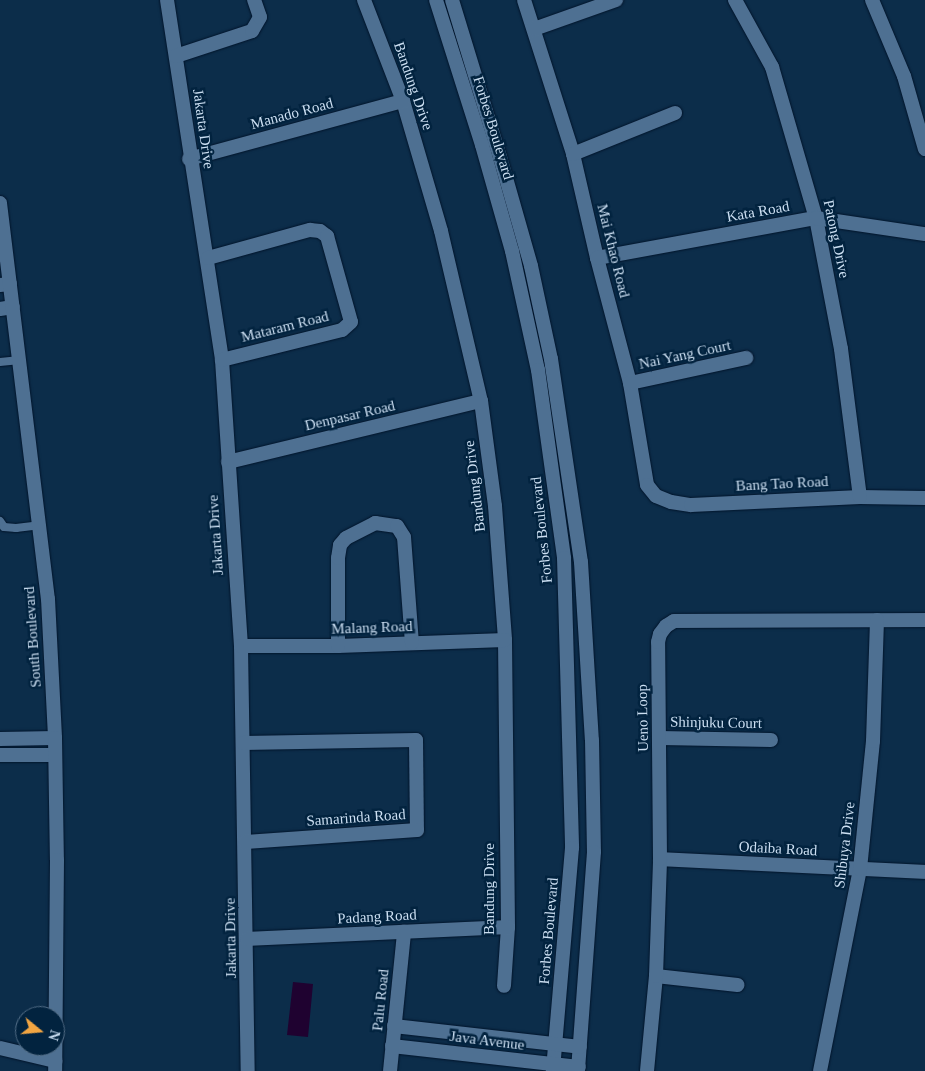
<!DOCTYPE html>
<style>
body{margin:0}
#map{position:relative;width:925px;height:1071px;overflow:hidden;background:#0c2d4a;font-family:Georgia,serif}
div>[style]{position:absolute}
.water>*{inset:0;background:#1f0230}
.roads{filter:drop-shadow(0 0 1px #00142a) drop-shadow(0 0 1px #00142a)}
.service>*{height:8px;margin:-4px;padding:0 4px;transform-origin:4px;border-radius:4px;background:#4e7092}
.minor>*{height:14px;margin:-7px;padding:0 7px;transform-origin:7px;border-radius:7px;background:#4e7092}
.tertiary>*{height:14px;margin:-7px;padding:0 7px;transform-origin:7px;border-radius:7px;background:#4e7092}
.secondary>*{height:14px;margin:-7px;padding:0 7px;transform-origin:7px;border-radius:7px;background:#4e7092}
span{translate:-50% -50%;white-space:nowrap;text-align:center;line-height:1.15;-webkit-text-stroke:5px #02233f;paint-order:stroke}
.street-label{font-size:15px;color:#ccdff2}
.north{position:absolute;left:15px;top:1006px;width:50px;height:50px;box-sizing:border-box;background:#02233f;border:1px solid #536e87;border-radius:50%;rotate:107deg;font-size:14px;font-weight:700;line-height:20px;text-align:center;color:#ccdff2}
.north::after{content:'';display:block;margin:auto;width:18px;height:22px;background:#f2a542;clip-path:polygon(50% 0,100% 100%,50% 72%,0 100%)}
</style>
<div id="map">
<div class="water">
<i style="clip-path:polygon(293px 982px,313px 984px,308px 1037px,287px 1035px)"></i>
</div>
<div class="roads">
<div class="service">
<i style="left:0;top:362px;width:20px;rotate:-6deg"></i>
<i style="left:0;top:521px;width:7px;rotate:56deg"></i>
<i style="left:4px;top:527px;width:12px;rotate:5deg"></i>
<i style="left:16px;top:528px;width:23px;rotate:-7deg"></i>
</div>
<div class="minor">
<i style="left:167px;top:0;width:364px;rotate:81.3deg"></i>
<i style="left:222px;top:360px;width:287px;rotate:86.2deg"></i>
<i style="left:241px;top:646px;width:425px;rotate:89.1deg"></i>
<i style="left:364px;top:0;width:108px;rotate:68.9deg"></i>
<i style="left:403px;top:101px;width:135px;rotate:73.7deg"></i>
<i style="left:441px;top:231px;width:175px;rotate:76.8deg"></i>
<i style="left:481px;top:401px;width:106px;rotate:82.4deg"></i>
<i style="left:495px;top:506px;width:134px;rotate:85.7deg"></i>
<i style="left:505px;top:640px;width:287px;rotate:89.4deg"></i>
<i style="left:508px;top:927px;width:59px;rotate:93.9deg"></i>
<i style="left:436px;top:0;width:152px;rotate:72.4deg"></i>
<i style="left:482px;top:145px;width:110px;rotate:74.2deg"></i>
<i style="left:512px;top:251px;width:122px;rotate:77.7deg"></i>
<i style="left:538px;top:370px;width:190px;rotate:82.1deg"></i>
<i style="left:564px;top:558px;width:290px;rotate:88.4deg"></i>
<i style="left:572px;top:848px;width:224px;rotate:94.9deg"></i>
<i style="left:452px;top:0;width:164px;rotate:73deg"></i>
<i style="left:500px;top:157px;width:113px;rotate:74.1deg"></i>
<i style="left:531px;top:266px;width:95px;rotate:77.9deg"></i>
<i style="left:551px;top:359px;width:205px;rotate:81.6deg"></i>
<i style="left:581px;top:562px;width:178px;rotate:86.5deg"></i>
<i style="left:592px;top:740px;width:112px;rotate:89deg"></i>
<i style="left:594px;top:852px;width:220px;rotate:94.2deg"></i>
<i style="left:524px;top:0;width:162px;rotate:72.3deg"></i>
<i style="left:573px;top:154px;width:107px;rotate:77deg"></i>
<i style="left:597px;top:258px;width:129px;rotate:75.2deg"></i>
<i style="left:630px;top:383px;width:103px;rotate:80.5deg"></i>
<i style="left:647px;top:485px;width:14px;rotate:51deg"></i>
<i style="left:656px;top:496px;width:16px;rotate:22deg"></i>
<i style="left:671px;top:502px;width:20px;rotate:9deg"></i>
<i style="left:691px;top:505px;width:169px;rotate:-2.7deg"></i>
<i style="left:860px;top:497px;width:65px;rotate:0.9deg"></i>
<i style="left:735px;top:0;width:77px;rotate:61.1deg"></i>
<i style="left:772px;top:67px;width:157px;rotate:73.8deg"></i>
<i style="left:816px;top:218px;width:133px;rotate:79.2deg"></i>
<i style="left:841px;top:349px;width:149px;rotate:82.7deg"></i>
<i style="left:872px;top:0;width:82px;rotate:67.2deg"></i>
<i style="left:904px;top:76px;width:76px;rotate:74deg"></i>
<i style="left:534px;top:29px;width:87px;rotate:-19.5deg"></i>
<i style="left:176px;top:56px;width:80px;rotate:-18.2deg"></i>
<i style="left:252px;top:31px;width:16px;rotate:-60deg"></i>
<i style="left:260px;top:17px;width:18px;rotate:-109deg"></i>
<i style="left:573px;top:154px;width:110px;rotate:-21.9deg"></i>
<i style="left:189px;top:159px;width:222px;rotate:-15.2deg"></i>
<i style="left:208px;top:258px;width:106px;rotate:-15.4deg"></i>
<i style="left:310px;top:230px;width:10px;rotate:6deg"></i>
<i style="left:320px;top:231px;width:9px;rotate:36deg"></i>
<i style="left:327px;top:236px;width:89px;rotate:74.4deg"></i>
<i style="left:351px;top:322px;width:12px;rotate:138deg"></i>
<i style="left:342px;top:330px;width:124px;rotate:166deg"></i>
<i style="left:597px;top:258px;width:223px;rotate:-10.4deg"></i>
<i style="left:816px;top:218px;width:110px;rotate:8.4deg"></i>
<i style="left:0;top:285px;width:10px;rotate:-6deg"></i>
<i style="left:0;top:309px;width:13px;rotate:-9deg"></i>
<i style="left:630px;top:383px;width:119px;rotate:-12.2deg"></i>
<i style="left:228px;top:462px;width:260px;rotate:-13.6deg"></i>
<i style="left:241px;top:646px;width:97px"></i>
<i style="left:338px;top:646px;width:167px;rotate:-2.1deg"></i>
<i style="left:338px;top:646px;width:88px;rotate:-90deg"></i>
<i style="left:338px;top:558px;width:13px;rotate:-81deg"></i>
<i style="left:340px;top:545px;width:9px;rotate:-49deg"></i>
<i style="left:346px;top:538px;width:33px;rotate:-27deg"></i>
<i style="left:375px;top:523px;width:22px;rotate:8deg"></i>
<i style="left:397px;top:526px;width:13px;rotate:58deg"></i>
<i style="left:404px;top:537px;width:106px;rotate:85.7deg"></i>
<i style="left:660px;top:738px;width:111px;rotate:1deg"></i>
<i style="left:0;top:739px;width:55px;rotate:-1deg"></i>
<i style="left:243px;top:743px;width:173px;rotate:-1deg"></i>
<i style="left:416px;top:740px;width:90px;rotate:89.4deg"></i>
<i style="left:417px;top:830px;width:172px;rotate:176deg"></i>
<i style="left:0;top:755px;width:55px"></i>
<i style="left:660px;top:859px;width:265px;rotate:2.8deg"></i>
<i style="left:247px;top:939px;width:261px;rotate:-2.6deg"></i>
<i style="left:656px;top:976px;width:82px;rotate:6.3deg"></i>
<i style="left:394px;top:1026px;width:187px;rotate:6.4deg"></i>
<i style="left:392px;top:1046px;width:188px;rotate:6.4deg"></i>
<i style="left:390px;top:1071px;width:140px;rotate:-84.2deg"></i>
<i style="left:647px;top:1071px;width:95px;rotate:-84.6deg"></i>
<i style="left:656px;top:976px;width:117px;rotate:-88deg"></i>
<i style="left:660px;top:859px;width:217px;rotate:-90.5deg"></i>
<i style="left:658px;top:642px;width:8px;rotate:-76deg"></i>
<i style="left:660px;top:634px;width:10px;rotate:-53deg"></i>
<i style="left:666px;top:626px;width:9px;rotate:-32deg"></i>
<i style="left:674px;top:621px;width:251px;rotate:-0.2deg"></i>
<i style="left:820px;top:1071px;width:206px;rotate:-78.8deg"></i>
<i style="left:860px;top:869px;width:129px;rotate:-84.2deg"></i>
<i style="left:873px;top:741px;width:121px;rotate:-88.1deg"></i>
</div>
<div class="tertiary">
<i style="left:0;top:1048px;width:57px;rotate:13.3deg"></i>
</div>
<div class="secondary">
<i style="left:0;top:203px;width:399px;rotate:83.1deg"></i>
<i style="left:48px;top:599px;width:139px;rotate:87.1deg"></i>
<i style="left:55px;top:738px;width:122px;rotate:89.1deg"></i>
<i style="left:57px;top:860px;width:211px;rotate:90.5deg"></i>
</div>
</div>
<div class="street-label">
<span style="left:413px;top:86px;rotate:71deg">Bandung Drive</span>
<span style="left:292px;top:114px;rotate:-15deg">Manado Road</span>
<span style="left:493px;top:128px;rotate:73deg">Forbes Boulevard</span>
<span style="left:203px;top:129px;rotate:82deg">Jakarta Drive</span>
<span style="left:758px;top:212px;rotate:-10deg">Kata Road</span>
<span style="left:836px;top:239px;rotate:78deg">Patong Drive</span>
<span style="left:613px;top:251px;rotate:76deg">Mai Khao Road</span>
<span style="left:285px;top:327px;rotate:-14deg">Mataram Road</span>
<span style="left:685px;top:355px;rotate:-12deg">Nai Yang Court</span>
<span style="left:350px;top:416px;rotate:-13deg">Denpasar Road</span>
<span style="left:782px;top:484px;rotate:-3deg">Bang Tao Road</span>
<span style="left:475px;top:486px;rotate:-97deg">Bandung Drive</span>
<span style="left:542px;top:530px;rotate:-96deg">Forbes Boulevard</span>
<span style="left:216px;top:535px;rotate:-94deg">Jakarta Drive</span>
<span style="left:372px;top:628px;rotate:-2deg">Malang Road</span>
<span style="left:33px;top:637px;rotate:-94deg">South Boulevard</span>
<span style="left:643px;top:718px;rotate:-91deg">Ueno Loop</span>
<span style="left:716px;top:723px;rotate:1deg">Shinjuku Court</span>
<span style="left:356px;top:818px;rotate:-4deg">Samarinda Road</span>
<span style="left:845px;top:845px;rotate:-83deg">Shibuya Drive</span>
<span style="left:778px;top:849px;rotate:3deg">Odaiba Road</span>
<span style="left:490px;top:889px;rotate:-90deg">Bandung Drive</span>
<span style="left:377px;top:917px;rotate:-3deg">Padang Road</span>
<span style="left:549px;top:931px;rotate:-85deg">Forbes Boulevard</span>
<span style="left:231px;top:938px;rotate:-91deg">Jakarta Drive</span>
<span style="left:381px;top:1000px;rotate:-84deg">Palu Road</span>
<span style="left:487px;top:1041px;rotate:7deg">Java Avenue</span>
</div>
<div class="north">N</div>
</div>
